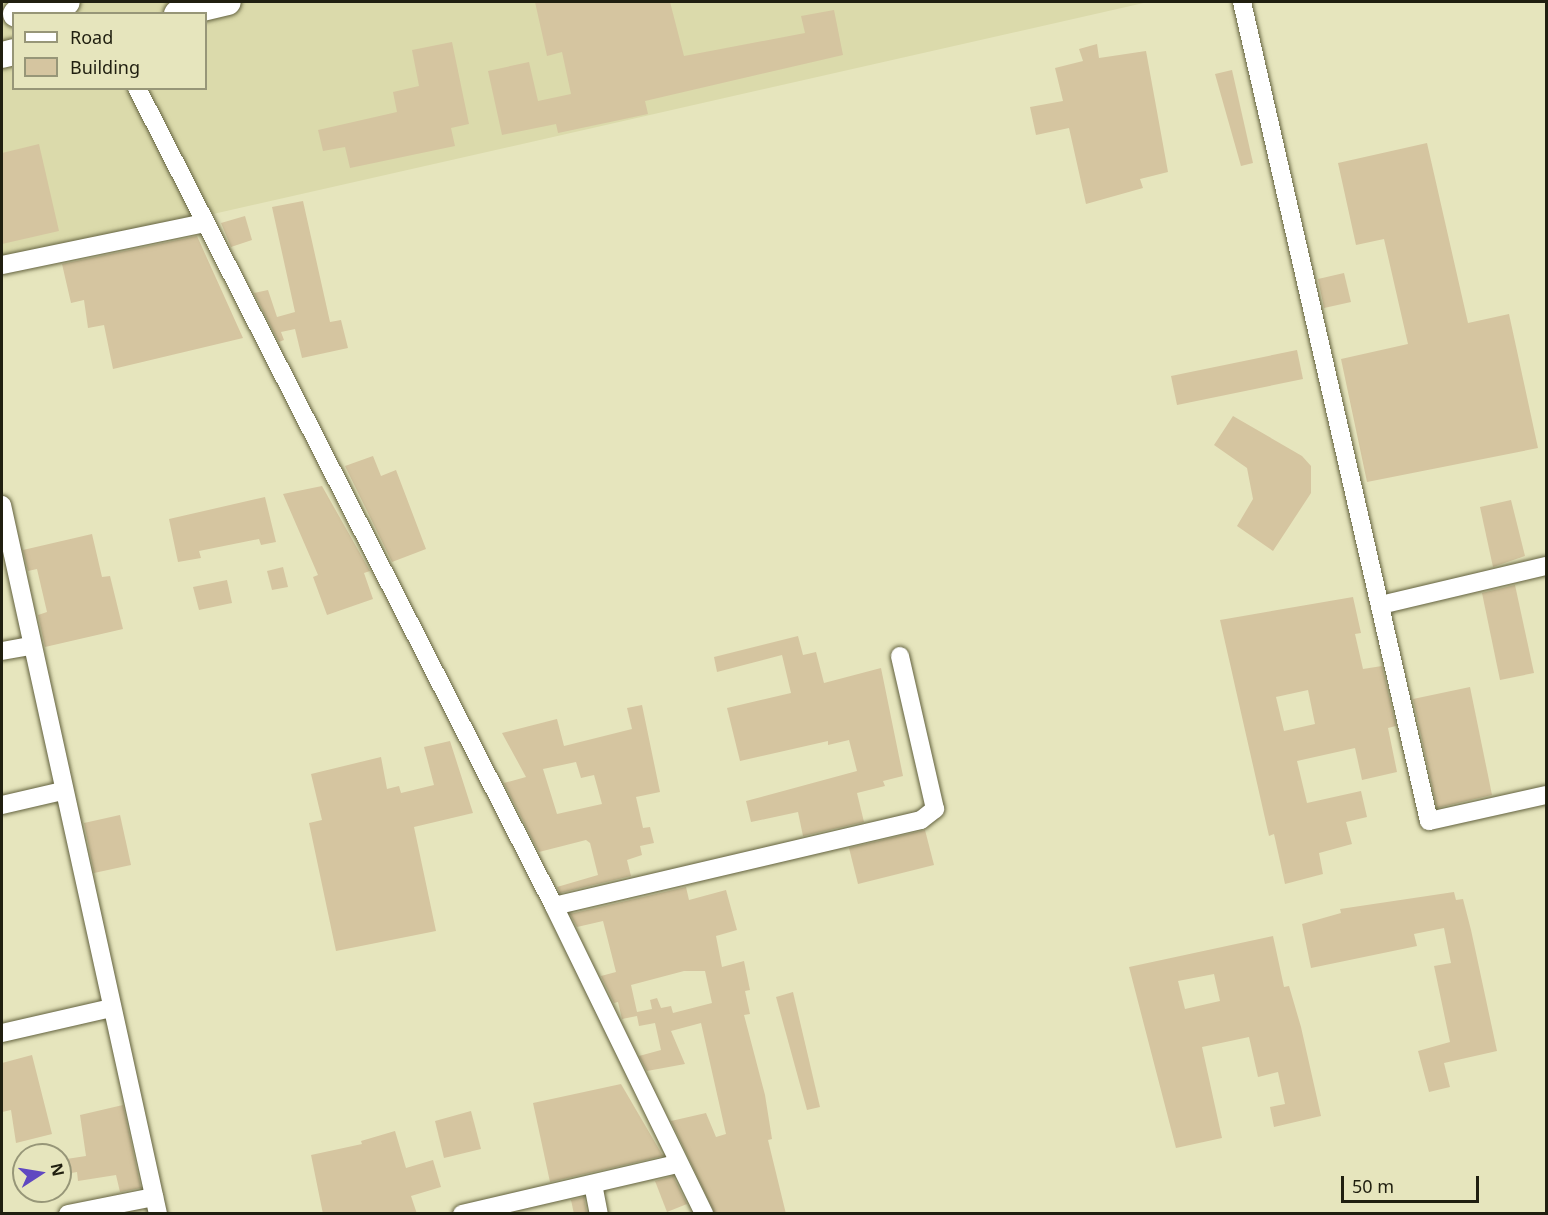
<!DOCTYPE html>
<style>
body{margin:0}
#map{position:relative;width:1548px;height:1215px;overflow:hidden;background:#e6e5bd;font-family:"Noto Sans",sans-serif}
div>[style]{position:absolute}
.built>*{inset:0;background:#dbdaab}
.building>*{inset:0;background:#d5c5a0}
.roads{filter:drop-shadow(0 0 2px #62613e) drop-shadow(0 0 2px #62613e)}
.minor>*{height:18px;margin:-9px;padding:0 9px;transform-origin:9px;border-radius:9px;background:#fff}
.secondary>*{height:26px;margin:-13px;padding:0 13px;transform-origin:13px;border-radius:13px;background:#fff}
span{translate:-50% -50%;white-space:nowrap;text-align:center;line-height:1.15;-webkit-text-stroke:5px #e6e5bd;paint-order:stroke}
.frame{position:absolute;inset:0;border:3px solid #201f10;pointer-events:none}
.legend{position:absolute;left:12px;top:12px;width:195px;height:78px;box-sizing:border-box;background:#e6e5bd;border:2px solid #979678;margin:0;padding:8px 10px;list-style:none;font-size:18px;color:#201f10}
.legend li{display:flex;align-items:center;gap:12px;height:30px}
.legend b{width:30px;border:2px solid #979678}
.north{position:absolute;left:12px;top:1143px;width:60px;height:60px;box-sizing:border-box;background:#e6e5bd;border:2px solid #979678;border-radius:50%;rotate:78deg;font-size:16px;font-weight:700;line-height:24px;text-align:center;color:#201f10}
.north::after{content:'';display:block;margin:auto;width:21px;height:27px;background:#6048c1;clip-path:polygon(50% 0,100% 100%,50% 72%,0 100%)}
.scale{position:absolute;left:1341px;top:1176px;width:138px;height:27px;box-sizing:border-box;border:3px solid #201f10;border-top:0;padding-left:8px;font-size:18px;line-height:21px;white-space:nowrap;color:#201f10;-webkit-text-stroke:4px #e6e5bd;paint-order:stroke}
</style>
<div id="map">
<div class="built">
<i style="clip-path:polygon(evenodd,2px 2px,1148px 2px,2px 262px,2px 2px,14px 14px,206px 14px,206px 88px,14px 88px,14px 14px)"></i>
</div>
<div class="building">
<i style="clip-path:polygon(535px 2px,670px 2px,684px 56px,805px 33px,801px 16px,834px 10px,843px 55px,645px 101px,648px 114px,558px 133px,556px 124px,502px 135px,488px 71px,529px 62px,538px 101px,571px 94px,562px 52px,547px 56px)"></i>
<i style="clip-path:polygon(452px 42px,469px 124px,451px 128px,455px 146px,350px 168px,345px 147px,323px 151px,318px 130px,397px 112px,393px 92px,419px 86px,412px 50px)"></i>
<i style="clip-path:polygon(1097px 44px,1099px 58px,1146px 51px,1168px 172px,1140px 179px,1143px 188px,1086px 204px,1069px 128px,1036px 135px,1030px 107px,1063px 101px,1055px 68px,1083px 61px,1079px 49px)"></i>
<i style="clip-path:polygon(1232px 70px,1253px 163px,1241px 166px,1215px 74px)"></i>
<i style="clip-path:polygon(1427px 143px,1468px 323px,1509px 314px,1538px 448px,1367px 482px,1341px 359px,1408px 344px,1384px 239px,1356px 245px,1338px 163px)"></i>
<i style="clip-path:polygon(39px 144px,59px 231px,2px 244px,2px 153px)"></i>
<i style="clip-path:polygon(303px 201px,330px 322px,341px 320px,348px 348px,302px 358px,295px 329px,281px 332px,284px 340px,279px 342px,254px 293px,268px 290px,277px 317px,295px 312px,272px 207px)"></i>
<i style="clip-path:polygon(245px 216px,252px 240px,231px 247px,221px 223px)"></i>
<i style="clip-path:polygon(197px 236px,243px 338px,113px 369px,104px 325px,88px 328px,84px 300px,71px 303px,62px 264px)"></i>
<i style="clip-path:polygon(1344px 273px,1351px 302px,1324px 308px,1318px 279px)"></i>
<i style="clip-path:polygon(1297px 350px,1303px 379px,1177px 405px,1171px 376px)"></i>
<i style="clip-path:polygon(1233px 416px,1302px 456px,1311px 466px,1311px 493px,1273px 551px,1237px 526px,1253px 499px,1247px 468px,1214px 445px)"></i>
<i style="clip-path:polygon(373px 456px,381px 476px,396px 470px,426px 549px,392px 562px,345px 466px)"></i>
<i style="clip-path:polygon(322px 486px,370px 571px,364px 573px,373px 599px,327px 615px,313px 577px,318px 575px,283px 494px)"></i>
<i style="clip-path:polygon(265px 497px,276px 542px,261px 545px,259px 539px,199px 551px,201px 558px,178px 562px,169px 519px)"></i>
<i style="clip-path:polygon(1511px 500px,1525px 556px,1493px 567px,1480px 507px)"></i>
<i style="clip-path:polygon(92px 534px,102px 577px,110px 576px,123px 629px,45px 647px,38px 615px,47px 612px,37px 569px,28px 571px,23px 550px)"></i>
<i style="clip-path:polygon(283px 567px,288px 587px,272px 590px,267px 571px)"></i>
<i style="clip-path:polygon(227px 580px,232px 603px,199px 610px,193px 587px)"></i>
<i style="clip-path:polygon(1515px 585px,1534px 673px,1500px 680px,1482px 593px)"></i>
<i style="clip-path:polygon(evenodd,1353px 597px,1361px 633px,1355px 634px,1363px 669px,1382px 666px,1396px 726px,1388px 728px,1397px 772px,1362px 780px,1355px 748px,1297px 761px,1307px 803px,1361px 791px,1367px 817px,1346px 822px,1352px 844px,1319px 853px,1323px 874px,1285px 884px,1274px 834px,1269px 836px,1220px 620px,1353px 597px,1308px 690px,1315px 724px,1284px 731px,1276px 697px,1308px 690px)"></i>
<i style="clip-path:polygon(798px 636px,803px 655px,816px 652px,824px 683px,881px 668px,903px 776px,883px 781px,885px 786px,857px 793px,864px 822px,803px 836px,798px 812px,751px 822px,746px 801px,857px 771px,849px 740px,828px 745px,828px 741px,740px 761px,727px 708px,791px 693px,782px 655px,717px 672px,714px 657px)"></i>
<i style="clip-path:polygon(1470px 687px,1492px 795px,1437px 808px,1413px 699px)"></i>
<i style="clip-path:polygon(evenodd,642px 705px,660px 792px,636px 797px,643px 828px,650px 827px,654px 843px,640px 846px,642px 855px,627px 860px,631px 876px,560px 893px,557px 887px,598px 875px,590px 843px,586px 840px,539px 852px,504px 783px,526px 777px,502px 733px,557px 719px,564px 746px,632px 729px,627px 708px,642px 705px,576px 762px,581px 778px,594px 775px,602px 804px,557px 814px,543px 769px,576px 762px)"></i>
<i style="clip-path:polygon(450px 741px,473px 813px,414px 827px,436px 931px,336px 951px,309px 823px,322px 820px,311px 774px,381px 757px,387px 789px,399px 786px,401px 793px,434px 785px,424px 747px)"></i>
<i style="clip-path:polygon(120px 815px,131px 865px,94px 873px,84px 823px)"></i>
<i style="clip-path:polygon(925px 830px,934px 865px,858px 884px,849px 848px)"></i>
<i style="clip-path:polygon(evenodd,686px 887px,689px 900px,726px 890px,737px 930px,716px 936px,722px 967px,744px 961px,750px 990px,745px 991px,750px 1014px,744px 1015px,765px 1095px,772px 1139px,768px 1140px,786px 1214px,715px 1214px,671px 1121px,706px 1113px,716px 1137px,726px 1134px,701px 1023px,671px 1031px,685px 1064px,647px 1071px,639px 1056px,661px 1050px,655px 1023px,639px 1026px,637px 1016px,622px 1019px,618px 1002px,614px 1003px,601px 976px,616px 972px,603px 921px,577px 927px,570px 914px,686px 887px,684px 971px,705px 971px,712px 1003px,673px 1013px,671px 1006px,661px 1008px,657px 998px,650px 1000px,652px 1009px,637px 1012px,631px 985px,684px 971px)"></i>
<i style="clip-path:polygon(1454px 892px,1456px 900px,1463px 899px,1471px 930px,1497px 1051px,1444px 1063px,1450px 1087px,1429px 1092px,1418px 1051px,1450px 1042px,1434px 966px,1451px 963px,1444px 928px,1414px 934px,1417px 946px,1311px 968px,1302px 924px,1341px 913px,1340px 909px)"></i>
<i style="clip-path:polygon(evenodd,1273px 936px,1284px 987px,1289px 986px,1301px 1027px,1321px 1116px,1274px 1127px,1270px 1107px,1285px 1104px,1278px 1072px,1258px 1077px,1249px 1037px,1202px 1047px,1222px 1138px,1176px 1148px,1129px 967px,1273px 936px,1214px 974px,1220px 1001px,1185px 1009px,1178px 981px,1214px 974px)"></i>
<i style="clip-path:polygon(793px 992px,820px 1107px,807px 1110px,776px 997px)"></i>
<i style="clip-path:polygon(32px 1055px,52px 1134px,16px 1143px,11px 1110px,2px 1112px,2px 1063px)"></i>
<i style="clip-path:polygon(621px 1084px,663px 1156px,550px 1182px,533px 1103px)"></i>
<i style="clip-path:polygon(123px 1105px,141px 1188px,120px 1192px,116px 1175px,78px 1181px,77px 1172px,60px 1175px,60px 1160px,86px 1156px,80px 1115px)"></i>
<i style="clip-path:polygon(471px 1111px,481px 1149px,444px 1158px,435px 1121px)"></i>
<i style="clip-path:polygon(395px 1131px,406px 1168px,433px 1160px,441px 1187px,411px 1196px,417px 1214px,323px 1214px,311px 1155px,362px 1144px,361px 1141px)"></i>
<i style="clip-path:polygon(673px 1176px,687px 1204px,667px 1212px,655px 1181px)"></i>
<i style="clip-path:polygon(584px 1197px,587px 1214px,574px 1214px,571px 1200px)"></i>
</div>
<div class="roads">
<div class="minor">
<i style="left:1242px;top:2px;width:840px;rotate:77.14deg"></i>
<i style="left:1429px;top:821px;width:120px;rotate:-12.5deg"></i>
<i style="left:137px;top:88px;width:918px;rotate:62.99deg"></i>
<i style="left:554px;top:906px;width:343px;rotate:64deg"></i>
<i style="left:2px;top:265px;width:206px;rotate:-11.7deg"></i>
<i style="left:2px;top:505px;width:726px;rotate:77.59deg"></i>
<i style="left:1381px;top:605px;width:170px;rotate:-13.3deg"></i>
<i style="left:2px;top:651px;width:29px;rotate:-10deg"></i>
<i style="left:2px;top:805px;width:62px;rotate:-13.1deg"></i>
<i style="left:554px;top:906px;width:377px;rotate:-13.2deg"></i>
<i style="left:921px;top:820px;width:18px;rotate:-38deg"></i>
<i style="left:935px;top:809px;width:157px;rotate:-102.9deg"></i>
<i style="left:2px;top:1033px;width:112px;rotate:-12.9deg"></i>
<i style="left:593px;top:1184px;width:31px;rotate:79deg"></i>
<i style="left:68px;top:1214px;width:88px;rotate:-11.2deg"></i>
<i style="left:462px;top:1214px;width:221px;rotate:-13.1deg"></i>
</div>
<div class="secondary">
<i style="left:16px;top:14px;width:52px;rotate:-13.2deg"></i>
<i style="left:177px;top:14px;width:52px;rotate:-13.2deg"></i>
<i style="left:2px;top:55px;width:12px;rotate:-14deg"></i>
</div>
</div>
<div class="frame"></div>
<ul class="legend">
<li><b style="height:8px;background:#fff"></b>Road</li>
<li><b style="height:16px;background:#d5c5a0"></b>Building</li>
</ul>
<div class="north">N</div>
<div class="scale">50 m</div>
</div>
